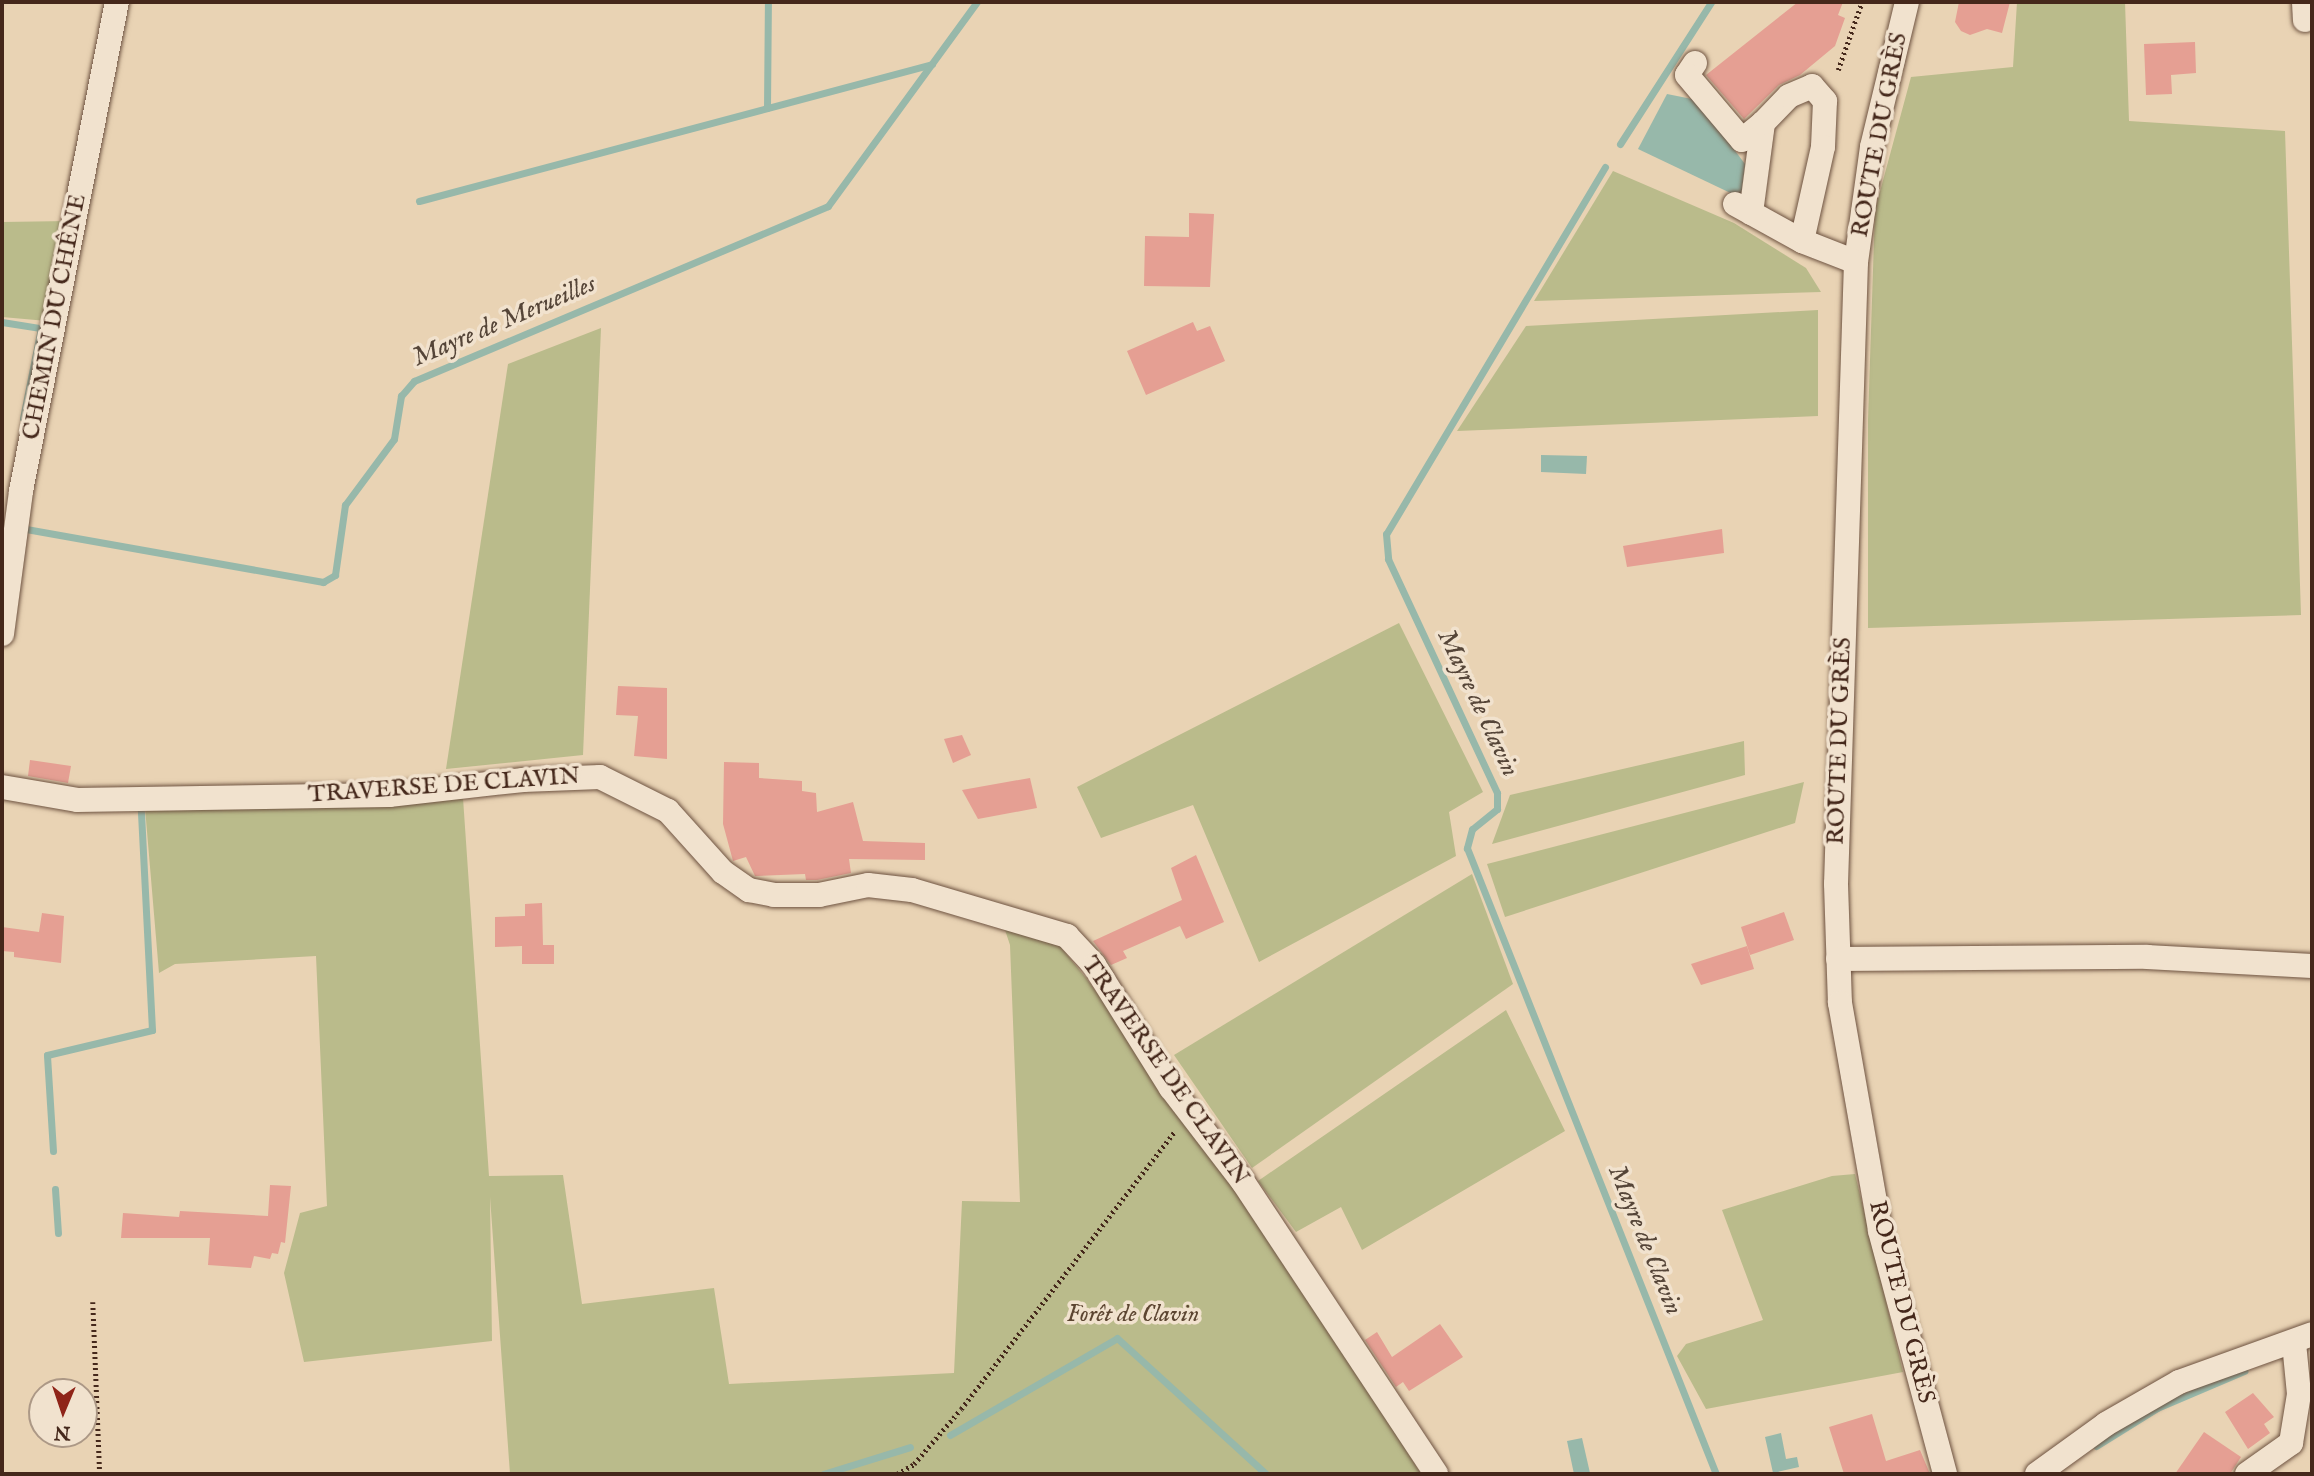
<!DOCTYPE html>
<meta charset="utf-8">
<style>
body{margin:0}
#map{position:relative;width:2314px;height:1476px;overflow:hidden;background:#e9d3b4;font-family:"IM FELL English",serif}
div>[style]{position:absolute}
.green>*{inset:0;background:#babb8b}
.water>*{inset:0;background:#97b8aa}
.stream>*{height:7px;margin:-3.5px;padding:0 3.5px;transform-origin:3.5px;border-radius:3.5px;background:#97b8aa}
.building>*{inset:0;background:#e59f93}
.path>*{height:4.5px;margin-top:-2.25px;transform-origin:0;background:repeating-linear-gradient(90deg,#45281b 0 2px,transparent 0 5.5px)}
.roads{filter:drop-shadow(0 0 2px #6e5341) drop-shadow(0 0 2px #6e5341)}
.minor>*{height:24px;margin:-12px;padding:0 12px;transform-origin:12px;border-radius:12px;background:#f1e2ce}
span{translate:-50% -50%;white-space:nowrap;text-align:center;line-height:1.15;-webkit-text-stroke:7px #f1e2ce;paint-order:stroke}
.street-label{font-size:24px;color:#45281b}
.park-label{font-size:24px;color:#5c4531;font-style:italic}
.water-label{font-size:26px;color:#554538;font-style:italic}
.frame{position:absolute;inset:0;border:4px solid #45281b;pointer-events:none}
.north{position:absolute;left:28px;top:1378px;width:70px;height:70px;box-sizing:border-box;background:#f1e2ce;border:2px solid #ac9886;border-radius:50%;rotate:182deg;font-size:19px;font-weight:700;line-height:28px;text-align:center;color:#45281b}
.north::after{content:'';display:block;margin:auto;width:24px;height:32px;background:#8f2418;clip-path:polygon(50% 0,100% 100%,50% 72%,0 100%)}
</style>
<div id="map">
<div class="green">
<i style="clip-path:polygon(2017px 2px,2125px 2px,2129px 121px,2285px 131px,2301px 615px,1868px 628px,1868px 420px,1875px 210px,1911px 77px,2013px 67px)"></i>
<i style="clip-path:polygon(1613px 171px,1734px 223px,1806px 268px,1821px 292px,1534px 301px)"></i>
<i style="clip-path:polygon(69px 221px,47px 321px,2px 317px,2px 222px)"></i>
<i style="clip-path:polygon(1818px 310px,1818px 416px,1457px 431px,1526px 326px)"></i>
<i style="clip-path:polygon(601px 328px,583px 755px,446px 769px,508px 364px)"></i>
<i style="clip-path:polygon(1399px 623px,1483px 792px,1449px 812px,1456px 856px,1259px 962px,1193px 805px,1101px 838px,1077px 787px)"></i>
<i style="clip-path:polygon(1744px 741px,1745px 775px,1492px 844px,1510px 795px)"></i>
<i style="clip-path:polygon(1804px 782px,1795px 823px,1505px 917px,1487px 864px)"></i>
<i style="clip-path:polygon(463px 798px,489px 1176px,563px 1175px,582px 1304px,714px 1288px,729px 1384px,954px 1373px,962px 1201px,1020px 1202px,1010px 945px,1003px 924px,1059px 945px,1086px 978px,1260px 1219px,1421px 1474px,510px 1474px,490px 1197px,492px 1341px,304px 1362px,284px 1273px,300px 1213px,327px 1206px,316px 956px,175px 964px,159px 973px,145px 808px)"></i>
<i style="clip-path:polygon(1472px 874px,1513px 984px,1252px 1168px,1174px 1055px)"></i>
<i style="clip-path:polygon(1506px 1010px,1565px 1131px,1362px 1250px,1341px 1207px,1296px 1232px,1258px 1181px)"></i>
<i style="clip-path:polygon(1855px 1174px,1903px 1372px,1706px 1409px,1677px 1356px,1686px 1344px,1763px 1320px,1722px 1210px,1832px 1176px)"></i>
</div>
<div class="water">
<i style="clip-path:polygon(1667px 94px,1697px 100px,1745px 164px,1741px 198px,1638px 149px)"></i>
<i style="clip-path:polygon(1541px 455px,1587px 456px,1586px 474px,1541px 472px)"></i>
<i style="clip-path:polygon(1781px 1433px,1786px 1459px,1797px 1457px,1799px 1467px,1773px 1473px,1765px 1437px)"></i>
<i style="clip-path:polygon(1582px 1438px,1590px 1473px,1574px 1474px,1567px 1441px)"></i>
</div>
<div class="stream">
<i style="left:767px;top:108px;width:106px;rotate:-89.5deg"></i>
<i style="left:1620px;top:144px;width:169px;rotate:-57.3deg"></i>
<i style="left:1605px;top:167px;width:427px;rotate:120.8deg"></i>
<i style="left:1386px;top:534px;width:25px;rotate:85deg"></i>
<i style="left:1388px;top:559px;width:258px;rotate:65deg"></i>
<i style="left:1497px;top:793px;width:16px;rotate:90deg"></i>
<i style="left:1497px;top:809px;width:32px;rotate:141deg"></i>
<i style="left:1472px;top:829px;width:20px;rotate:105deg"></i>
<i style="left:1467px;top:848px;width:674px;rotate:68.31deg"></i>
<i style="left:419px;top:201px;width:531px;rotate:-14.95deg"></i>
<i style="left:2px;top:322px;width:39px;rotate:9deg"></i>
<i style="left:41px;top:328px;width:92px;rotate:101.3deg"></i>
<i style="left:26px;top:529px;width:302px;rotate:10.1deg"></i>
<i style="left:323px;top:582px;width:14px;rotate:-30deg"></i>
<i style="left:335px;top:575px;width:71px;rotate:-81.9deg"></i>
<i style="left:345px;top:505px;width:82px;rotate:-53.4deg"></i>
<i style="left:394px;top:439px;width:44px;rotate:-80.8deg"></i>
<i style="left:401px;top:396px;width:20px;rotate:-49deg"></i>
<i style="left:414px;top:381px;width:449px;rotate:-22.9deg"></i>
<i style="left:828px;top:206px;width:253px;rotate:-53.9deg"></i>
<i style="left:53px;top:1151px;width:96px;rotate:-93.6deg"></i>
<i style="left:47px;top:1055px;width:108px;rotate:-13.4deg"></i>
<i style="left:152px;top:1030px;width:220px;rotate:-92.9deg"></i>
<i style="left:55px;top:1189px;width:44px;rotate:86.1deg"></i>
<i style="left:950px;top:1435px;width:193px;rotate:-30.1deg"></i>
<i style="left:1117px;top:1338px;width:202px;rotate:42.4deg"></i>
<i style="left:2096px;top:1446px;width:72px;rotate:-31.9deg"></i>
<i style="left:2157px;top:1408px;width:95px;rotate:-23deg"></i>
<i style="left:823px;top:1474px;width:91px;rotate:-17.2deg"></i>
</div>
<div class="building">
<i style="clip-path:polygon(1798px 2px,1843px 2px,1838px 15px,1845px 18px,1835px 46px,1800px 75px,1779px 85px,1744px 119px,1706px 75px)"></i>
<i style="clip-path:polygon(1959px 2px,2010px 2px,2002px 33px,1987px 29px,1970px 35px,1961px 31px,1955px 22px)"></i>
<i style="clip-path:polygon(2195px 42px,2196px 73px,2171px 75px,2172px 94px,2146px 95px,2144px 44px)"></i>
<i style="clip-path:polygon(1189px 213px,1214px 214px,1210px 287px,1144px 286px,1145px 236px,1189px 237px)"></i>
<i style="clip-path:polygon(1193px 322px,1197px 331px,1210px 326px,1225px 361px,1146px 395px,1127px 351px)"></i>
<i style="clip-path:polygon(1722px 529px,1724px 553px,1627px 567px,1623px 546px)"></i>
<i style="clip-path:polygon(618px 686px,667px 688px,667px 759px,634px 756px,638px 716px,616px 715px)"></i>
<i style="clip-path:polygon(962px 735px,971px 755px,953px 763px,944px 739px)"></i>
<i style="clip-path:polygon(30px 760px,71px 766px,68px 783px,28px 776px)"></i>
<i style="clip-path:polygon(724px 762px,759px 763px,759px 778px,802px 781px,802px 791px,816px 793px,817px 812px,853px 802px,863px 841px,925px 843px,925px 860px,849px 859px,851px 873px,817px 880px,806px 880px,805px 874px,755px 876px,746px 857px,733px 861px,723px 824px)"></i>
<i style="clip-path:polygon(1030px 778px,1037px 808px,978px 819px,962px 790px)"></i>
<i style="clip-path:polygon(1196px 855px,1224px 922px,1186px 939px,1180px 926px,1123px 951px,1127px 958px,1111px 965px,1093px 941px,1182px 900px,1171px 868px)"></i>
<i style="clip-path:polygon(542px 903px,543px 945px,554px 945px,554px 964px,522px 964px,522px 946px,495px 947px,495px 917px,525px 916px,525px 904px)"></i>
<i style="clip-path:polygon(1784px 912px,1794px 940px,1750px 955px,1741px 927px)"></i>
<i style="clip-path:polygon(42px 913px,64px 916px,61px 963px,14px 957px,14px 952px,2px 951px,2px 927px,39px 932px)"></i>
<i style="clip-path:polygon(1747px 946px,1754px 969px,1701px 985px,1691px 964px)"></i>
<i style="clip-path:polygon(270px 1185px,291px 1186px,285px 1243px,281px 1242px,278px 1254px,272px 1253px,270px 1259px,254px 1256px,251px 1268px,208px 1265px,210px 1238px,121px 1238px,123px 1213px,179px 1217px,180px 1211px,268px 1216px)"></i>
<i style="clip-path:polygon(1440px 1324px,1463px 1357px,1409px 1391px,1403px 1382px,1396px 1387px,1365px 1340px,1377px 1332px,1392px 1357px)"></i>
<i style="clip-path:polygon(2253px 1393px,2274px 1417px,2264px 1424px,2270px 1433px,2248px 1449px,2225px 1412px)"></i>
<i style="clip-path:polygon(1872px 1414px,1886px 1461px,1920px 1450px,1930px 1474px,1844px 1474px,1829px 1427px)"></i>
<i style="clip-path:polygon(2204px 1432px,2241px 1457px,2230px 1474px,2175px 1474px)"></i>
</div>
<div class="path">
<i style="left:1838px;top:70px;width:72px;rotate:-70.6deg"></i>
<i style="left:93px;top:1302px;width:172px;rotate:87.7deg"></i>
<i style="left:897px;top:1474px;width:20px;rotate:-30deg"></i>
<i style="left:914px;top:1464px;width:72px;rotate:-49.5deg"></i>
<i style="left:961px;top:1409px;width:351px;rotate:-52.4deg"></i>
</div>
<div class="roads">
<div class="minor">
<i style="left:1907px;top:2px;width:149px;rotate:103.6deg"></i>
<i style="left:1872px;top:147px;width:116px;rotate:97.9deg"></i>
<i style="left:1856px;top:262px;width:622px;rotate:91.84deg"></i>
<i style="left:1836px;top:884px;width:119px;rotate:88.1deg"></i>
<i style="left:1840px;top:1003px;width:231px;rotate:80deg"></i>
<i style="left:1880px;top:1231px;width:252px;rotate:75deg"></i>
<i style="left:2304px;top:2px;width:18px;rotate:87deg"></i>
<i style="left:1695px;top:63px;width:14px;rotate:124deg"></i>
<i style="left:1687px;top:75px;width:85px;rotate:49.8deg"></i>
<i style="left:1742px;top:140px;width:27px;rotate:-39deg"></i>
<i style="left:1735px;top:204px;width:77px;rotate:28.9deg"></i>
<i style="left:1802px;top:241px;width:58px;rotate:21.3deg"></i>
<i style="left:1751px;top:213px;width:91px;rotate:-82.4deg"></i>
<i style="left:1763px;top:123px;width:37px;rotate:-46deg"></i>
<i style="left:1789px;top:96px;width:25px;rotate:-23deg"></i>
<i style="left:1812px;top:86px;width:20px;rotate:49deg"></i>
<i style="left:1825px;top:101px;width:46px;rotate:92.5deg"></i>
<i style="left:1823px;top:147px;width:96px;rotate:102.6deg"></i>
<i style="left:2px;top:634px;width:144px;rotate:-82.4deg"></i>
<i style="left:21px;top:491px;width:498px;rotate:-78.9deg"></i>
<i style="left:2px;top:787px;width:76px;rotate:9.8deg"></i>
<i style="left:77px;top:800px;width:312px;rotate:-0.9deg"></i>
<i style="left:389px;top:795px;width:135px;rotate:-6.4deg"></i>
<i style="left:523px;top:780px;width:77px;rotate:-2.2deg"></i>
<i style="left:600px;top:777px;width:76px;rotate:26.6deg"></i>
<i style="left:668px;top:811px;width:82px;rotate:48deg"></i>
<i style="left:723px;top:872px;width:32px;rotate:35deg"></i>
<i style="left:749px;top:890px;width:25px;rotate:11deg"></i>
<i style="left:774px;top:895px;width:45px"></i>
<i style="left:819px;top:895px;width:50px;rotate:-11.5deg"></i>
<i style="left:868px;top:885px;width:44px;rotate:6.5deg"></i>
<i style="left:912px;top:890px;width:162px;rotate:16.5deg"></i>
<i style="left:1067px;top:936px;width:40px;rotate:47deg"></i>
<i style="left:1094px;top:965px;width:145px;rotate:58deg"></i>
<i style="left:1171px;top:1088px;width:118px;rotate:52.5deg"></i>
<i style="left:1243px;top:1182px;width:350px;rotate:56.5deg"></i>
<i style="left:1838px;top:959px;width:309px;rotate:-0.4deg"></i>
<i style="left:2147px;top:957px;width:165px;rotate:3.1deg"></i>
<i style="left:2037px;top:1474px;width:85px;rotate:-35.9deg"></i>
<i style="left:2106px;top:1424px;width:84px;rotate:-29.9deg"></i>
<i style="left:2179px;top:1382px;width:141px;rotate:-19.8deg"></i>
<i style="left:2247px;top:1474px;width:54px;rotate:-35.2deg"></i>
<i style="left:2291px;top:1443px;width:50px;rotate:-80.7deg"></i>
<i style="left:2299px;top:1394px;width:51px;rotate:-95.6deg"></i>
</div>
</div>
<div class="street-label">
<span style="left:1880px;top:135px;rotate:-79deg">ROUTE DU GRÈS</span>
<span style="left:55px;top:317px;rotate:-79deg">CHEMIN DU CHÊNE</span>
<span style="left:1840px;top:741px;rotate:-88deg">ROUTE DU GRÈS</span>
<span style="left:444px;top:786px;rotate:-4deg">TRAVERSE DE CLAVIN</span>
<span style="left:1165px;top:1071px;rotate:55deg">TRAVERSE DE CLAVIN</span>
<span style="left:1901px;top:1302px;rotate:76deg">ROUTE DU GRÈS</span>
</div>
<div class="park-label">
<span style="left:1133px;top:1315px">Forêt de Clavin</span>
</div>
<div class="water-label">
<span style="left:504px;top:321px;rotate:-23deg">Mayre de Merueilles</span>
<span style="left:1478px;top:703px;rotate:65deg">Mayre de Clavin</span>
<span style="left:1645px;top:1240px;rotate:68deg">Mayre de Clavin</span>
</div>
<div class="frame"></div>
<div class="north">N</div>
</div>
